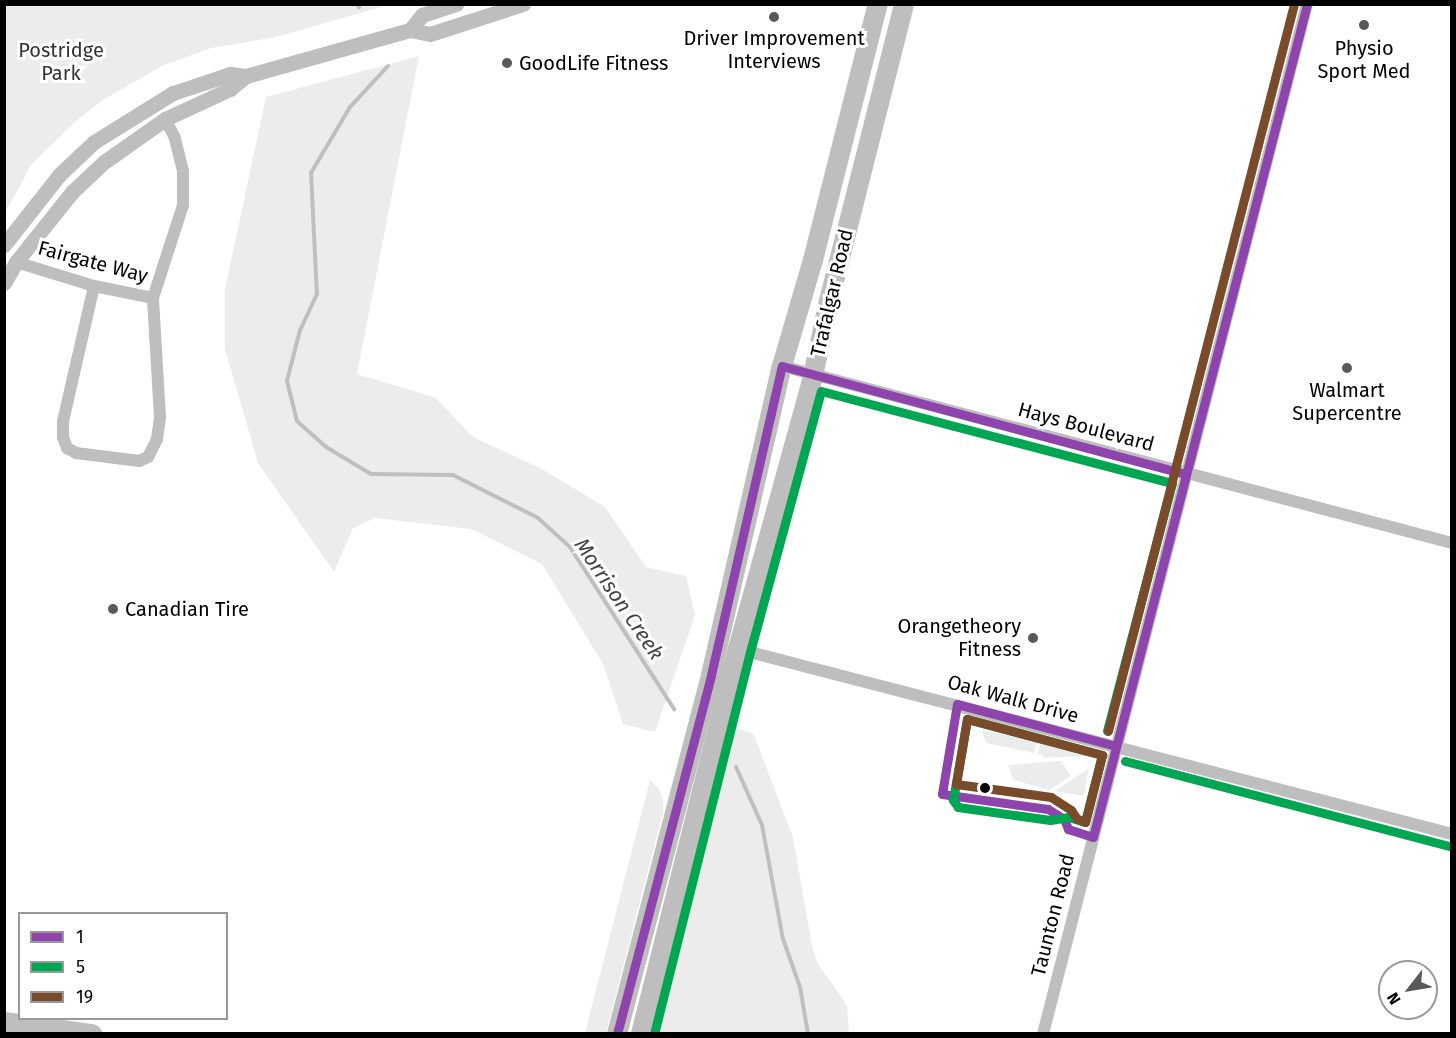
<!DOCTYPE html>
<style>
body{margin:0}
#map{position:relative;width:1456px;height:1038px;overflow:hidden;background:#fff;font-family:"Fira Sans",sans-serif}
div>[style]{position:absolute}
.green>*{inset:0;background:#ececec}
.stream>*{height:4px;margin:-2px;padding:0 2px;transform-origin:2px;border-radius:2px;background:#bfbfbf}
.minor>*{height:12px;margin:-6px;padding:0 6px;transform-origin:6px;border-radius:6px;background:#bebebe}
.tertiary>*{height:15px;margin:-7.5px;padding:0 7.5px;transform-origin:7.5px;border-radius:7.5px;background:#bebebe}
.primary>*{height:20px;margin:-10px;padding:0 10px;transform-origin:10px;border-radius:10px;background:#bebebe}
.bus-1>*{height:9px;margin:-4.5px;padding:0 4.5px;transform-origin:4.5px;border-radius:4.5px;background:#8e44ad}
.bus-2>*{height:9px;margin:-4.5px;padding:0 4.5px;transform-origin:4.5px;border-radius:4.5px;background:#00a651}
.bus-3>*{height:9px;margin:-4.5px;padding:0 4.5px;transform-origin:4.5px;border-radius:4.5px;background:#7a4b2a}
.dots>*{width:16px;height:16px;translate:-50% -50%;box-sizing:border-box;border:3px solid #fff;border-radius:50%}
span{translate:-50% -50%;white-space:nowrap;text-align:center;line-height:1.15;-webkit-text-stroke:6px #fff;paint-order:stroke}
.poi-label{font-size:20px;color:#000}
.left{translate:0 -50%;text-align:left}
.right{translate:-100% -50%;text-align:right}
.park-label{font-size:20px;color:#333}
.street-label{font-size:20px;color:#000}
.water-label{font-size:21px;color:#444;font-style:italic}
.frame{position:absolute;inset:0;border:6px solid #000;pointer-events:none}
.legend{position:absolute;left:18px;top:912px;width:210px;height:108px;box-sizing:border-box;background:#fff;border:2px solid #999;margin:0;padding:8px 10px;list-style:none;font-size:18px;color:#000}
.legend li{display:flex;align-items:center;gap:12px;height:30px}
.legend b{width:30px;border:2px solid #999}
.north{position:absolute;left:1378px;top:960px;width:60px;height:60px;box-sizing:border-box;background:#fff;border:2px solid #999;border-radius:50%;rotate:239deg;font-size:16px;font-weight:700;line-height:24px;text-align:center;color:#000}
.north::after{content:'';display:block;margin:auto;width:21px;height:27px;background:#595959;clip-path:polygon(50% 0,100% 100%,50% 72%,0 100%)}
</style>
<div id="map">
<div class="green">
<i style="clip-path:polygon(5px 4px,388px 4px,388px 5px,276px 37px,211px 48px,162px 66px,103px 100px,76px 121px,31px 165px,5px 213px)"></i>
<i style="clip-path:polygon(419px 56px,357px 374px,436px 398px,473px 437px,542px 469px,605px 507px,646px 567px,686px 576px,695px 615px,655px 732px,623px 724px,603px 664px,542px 564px,471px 529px,375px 518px,353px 528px,334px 572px,258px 463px,225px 349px,225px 289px,266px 97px)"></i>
<i style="clip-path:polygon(989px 722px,1085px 747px,1088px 749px,1084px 751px,988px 726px,986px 723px)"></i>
<i style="clip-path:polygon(730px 726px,753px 733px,793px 837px,812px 946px,818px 964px,847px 1005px,849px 1033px,649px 1034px)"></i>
<i style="clip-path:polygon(982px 730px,1037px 741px,1034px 753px,986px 743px)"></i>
<i style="clip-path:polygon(1040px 742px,1088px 756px,1042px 758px,1044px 756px,1038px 754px)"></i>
<i style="clip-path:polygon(1061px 761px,1071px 776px,1049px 790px,1013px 780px,1008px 765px)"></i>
<i style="clip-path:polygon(1089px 768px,1084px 796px,1055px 791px)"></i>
<i style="clip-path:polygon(650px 780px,659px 789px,663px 800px,663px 812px,606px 1033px,585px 1033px)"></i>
</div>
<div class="stream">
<i style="left:357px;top:4px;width:4px;rotate:56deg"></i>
<i style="left:388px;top:66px;width:56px;rotate:132.8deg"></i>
<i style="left:350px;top:107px;width:77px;rotate:120.6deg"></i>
<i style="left:311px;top:173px;width:121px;rotate:87.2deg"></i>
<i style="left:317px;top:294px;width:40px;rotate:115deg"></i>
<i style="left:300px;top:330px;width:53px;rotate:104.3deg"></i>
<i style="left:287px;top:381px;width:41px;rotate:76deg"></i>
<i style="left:297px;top:421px;width:39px;rotate:42deg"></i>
<i style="left:326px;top:447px;width:52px;rotate:31deg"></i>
<i style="left:371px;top:474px;width:82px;rotate:0.7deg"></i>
<i style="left:453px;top:475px;width:95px;rotate:26.8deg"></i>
<i style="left:538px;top:518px;width:43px;rotate:42.2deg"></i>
<i style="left:570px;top:547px;width:193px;rotate:57.3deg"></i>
<i style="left:736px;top:767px;width:64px;rotate:65.9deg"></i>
<i style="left:762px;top:825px;width:116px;rotate:79.6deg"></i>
<i style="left:783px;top:939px;width:51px;rotate:70.5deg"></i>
<i style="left:800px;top:987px;width:48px;rotate:80.3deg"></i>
</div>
<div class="minor">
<i style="left:16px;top:262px;width:82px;rotate:17.1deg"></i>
<i style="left:94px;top:286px;width:60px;rotate:11.5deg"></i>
<i style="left:94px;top:286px;width:139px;rotate:102.9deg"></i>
<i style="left:63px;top:421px;width:16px;rotate:90deg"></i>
<i style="left:63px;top:437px;width:12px;rotate:70deg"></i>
<i style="left:67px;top:448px;width:10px;rotate:29deg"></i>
<i style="left:76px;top:453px;width:64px;rotate:7.2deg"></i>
<i style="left:139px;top:461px;width:10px;rotate:-24deg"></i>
<i style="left:148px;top:457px;width:20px;rotate:-63deg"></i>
<i style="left:157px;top:439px;width:22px;rotate:-82deg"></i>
<i style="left:160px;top:417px;width:119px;rotate:-93.4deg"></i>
<i style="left:153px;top:298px;width:98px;rotate:-72.1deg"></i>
<i style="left:183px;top:205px;width:34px;rotate:-90deg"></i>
<i style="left:183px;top:171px;width:36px;rotate:-104deg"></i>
<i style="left:174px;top:136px;width:19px;rotate:-118deg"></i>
<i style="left:782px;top:366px;width:693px;rotate:14.8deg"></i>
<i style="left:738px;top:649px;width:738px;rotate:14.53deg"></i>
<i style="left:1043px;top:1034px;width:1063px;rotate:-75.62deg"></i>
</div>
<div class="tertiary">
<i style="left:410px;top:30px;width:19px;rotate:-51deg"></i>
<i style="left:422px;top:15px;width:36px;rotate:-18deg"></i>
<i style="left:4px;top:245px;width:89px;rotate:-51.8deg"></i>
<i style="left:59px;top:175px;width:48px;rotate:-43.3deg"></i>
<i style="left:94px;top:142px;width:93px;rotate:-31.8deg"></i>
<i style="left:173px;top:93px;width:60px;rotate:-18.4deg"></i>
<i style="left:230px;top:74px;width:16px;rotate:7deg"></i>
<i style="left:4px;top:283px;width:24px;rotate:-60deg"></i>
<i style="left:16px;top:262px;width:90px;rotate:-51.3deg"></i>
<i style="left:72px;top:192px;width:44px;rotate:-43.2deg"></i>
<i style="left:104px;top:162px;width:75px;rotate:-35.2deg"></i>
<i style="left:165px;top:119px;width:72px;rotate:-24.8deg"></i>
<i style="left:230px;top:89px;width:21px;rotate:-39deg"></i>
<i style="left:246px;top:76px;width:170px;rotate:-15.7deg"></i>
<i style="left:410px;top:30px;width:20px;rotate:11deg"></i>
<i style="left:430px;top:34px;width:98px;rotate:-17.9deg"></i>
</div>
<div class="primary">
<i style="left:4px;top:1022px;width:89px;rotate:7.8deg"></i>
<i style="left:617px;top:1034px;width:371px;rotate:-75.3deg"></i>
<i style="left:711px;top:675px;width:317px;rotate:-77.1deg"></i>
<i style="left:782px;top:366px;width:110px;rotate:-73.7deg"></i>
<i style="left:813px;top:260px;width:264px;rotate:-75.8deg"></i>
<i style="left:641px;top:1034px;width:397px;rotate:-75.9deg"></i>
<i style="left:738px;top:649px;width:283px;rotate:-74.6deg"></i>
<i style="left:813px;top:376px;width:77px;rotate:-78deg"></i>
<i style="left:829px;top:301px;width:306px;rotate:-75.8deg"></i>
</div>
<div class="bus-1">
<i style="left:1116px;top:746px;width:164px;rotate:-165.2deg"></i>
<i style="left:957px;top:704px;width:91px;rotate:99.5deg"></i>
<i style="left:942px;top:794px;width:107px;rotate:8.1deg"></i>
<i style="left:1048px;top:809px;width:19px;rotate:32deg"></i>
<i style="left:1064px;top:819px;width:11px;rotate:68deg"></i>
<i style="left:1068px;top:829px;width:26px;rotate:18deg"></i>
<i style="left:1093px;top:837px;width:860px;rotate:-75.59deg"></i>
<i style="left:617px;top:1034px;width:371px;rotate:-75.3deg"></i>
<i style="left:711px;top:675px;width:317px;rotate:-77.1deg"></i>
<i style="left:782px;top:366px;width:418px;rotate:15deg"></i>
</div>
<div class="bus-2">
<i style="left:967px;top:719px;width:140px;rotate:14.9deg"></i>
<i style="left:1102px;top:755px;width:69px;rotate:104.2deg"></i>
<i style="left:1085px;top:822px;width:17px;rotate:-163deg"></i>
<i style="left:1069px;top:817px;width:19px;rotate:171deg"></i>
<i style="left:1050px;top:820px;width:93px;rotate:-172deg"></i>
<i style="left:958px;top:807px;width:9px;rotate:-126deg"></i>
<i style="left:953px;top:800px;width:82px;rotate:-80.2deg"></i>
<i style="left:1125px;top:761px;width:335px;rotate:14.7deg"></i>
<i style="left:654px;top:1034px;width:394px;rotate:-75.9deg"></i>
<i style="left:750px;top:652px;width:270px;rotate:-74.8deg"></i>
<i style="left:821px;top:391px;width:363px;rotate:14.7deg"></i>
<i style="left:1172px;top:483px;width:256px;rotate:104.7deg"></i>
</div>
<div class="bus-3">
<i style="left:967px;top:719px;width:140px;rotate:14.9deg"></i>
<i style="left:1102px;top:755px;width:69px;rotate:104.2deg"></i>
<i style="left:1085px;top:822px;width:9px;rotate:-159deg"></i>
<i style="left:1077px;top:819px;width:11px;rotate:-124deg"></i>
<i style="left:1071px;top:810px;width:24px;rotate:-147deg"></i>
<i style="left:1051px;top:797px;width:96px;rotate:-172.2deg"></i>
<i style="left:956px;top:784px;width:66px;rotate:-80.4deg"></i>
<i style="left:1108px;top:731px;width:750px;rotate:-75.65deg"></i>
</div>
<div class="dots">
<i style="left:774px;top:17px;background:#595959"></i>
<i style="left:1364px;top:25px;background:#595959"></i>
<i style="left:507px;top:63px;background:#595959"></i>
<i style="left:1347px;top:368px;background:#595959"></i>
<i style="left:113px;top:609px;background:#595959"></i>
<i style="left:1033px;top:638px;background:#595959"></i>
<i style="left:985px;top:788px;background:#000"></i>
</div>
<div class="poi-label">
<span style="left:774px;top:50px">Driver Improvement<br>Interviews</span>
<span style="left:1364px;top:60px">Physio<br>Sport Med</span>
<span class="left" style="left:519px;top:63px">GoodLife Fitness</span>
<span style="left:1347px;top:402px">Walmart<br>Supercentre</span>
<span class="left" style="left:125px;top:609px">Canadian Tire</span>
<span class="right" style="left:1021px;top:638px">Orangetheory<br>Fitness</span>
</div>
<div class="park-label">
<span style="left:61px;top:62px">Postridge<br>Park</span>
</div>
<div class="street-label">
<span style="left:93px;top:262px;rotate:15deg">Fairgate Way</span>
<span style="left:832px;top:293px;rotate:-77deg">Trafalgar Road</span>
<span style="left:1086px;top:427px;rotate:15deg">Hays Boulevard</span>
<span style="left:1013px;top:699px;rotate:15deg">Oak Walk Drive</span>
<span style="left:1053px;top:915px;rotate:-76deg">Taunton Road</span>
</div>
<div class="water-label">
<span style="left:619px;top:599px;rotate:56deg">Morrison Creek</span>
</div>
<div class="frame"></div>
<ul class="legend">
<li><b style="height:8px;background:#8e44ad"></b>1</li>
<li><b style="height:8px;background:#00a651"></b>5</li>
<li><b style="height:8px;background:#7a4b2a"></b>19</li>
</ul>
<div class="north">N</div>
</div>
